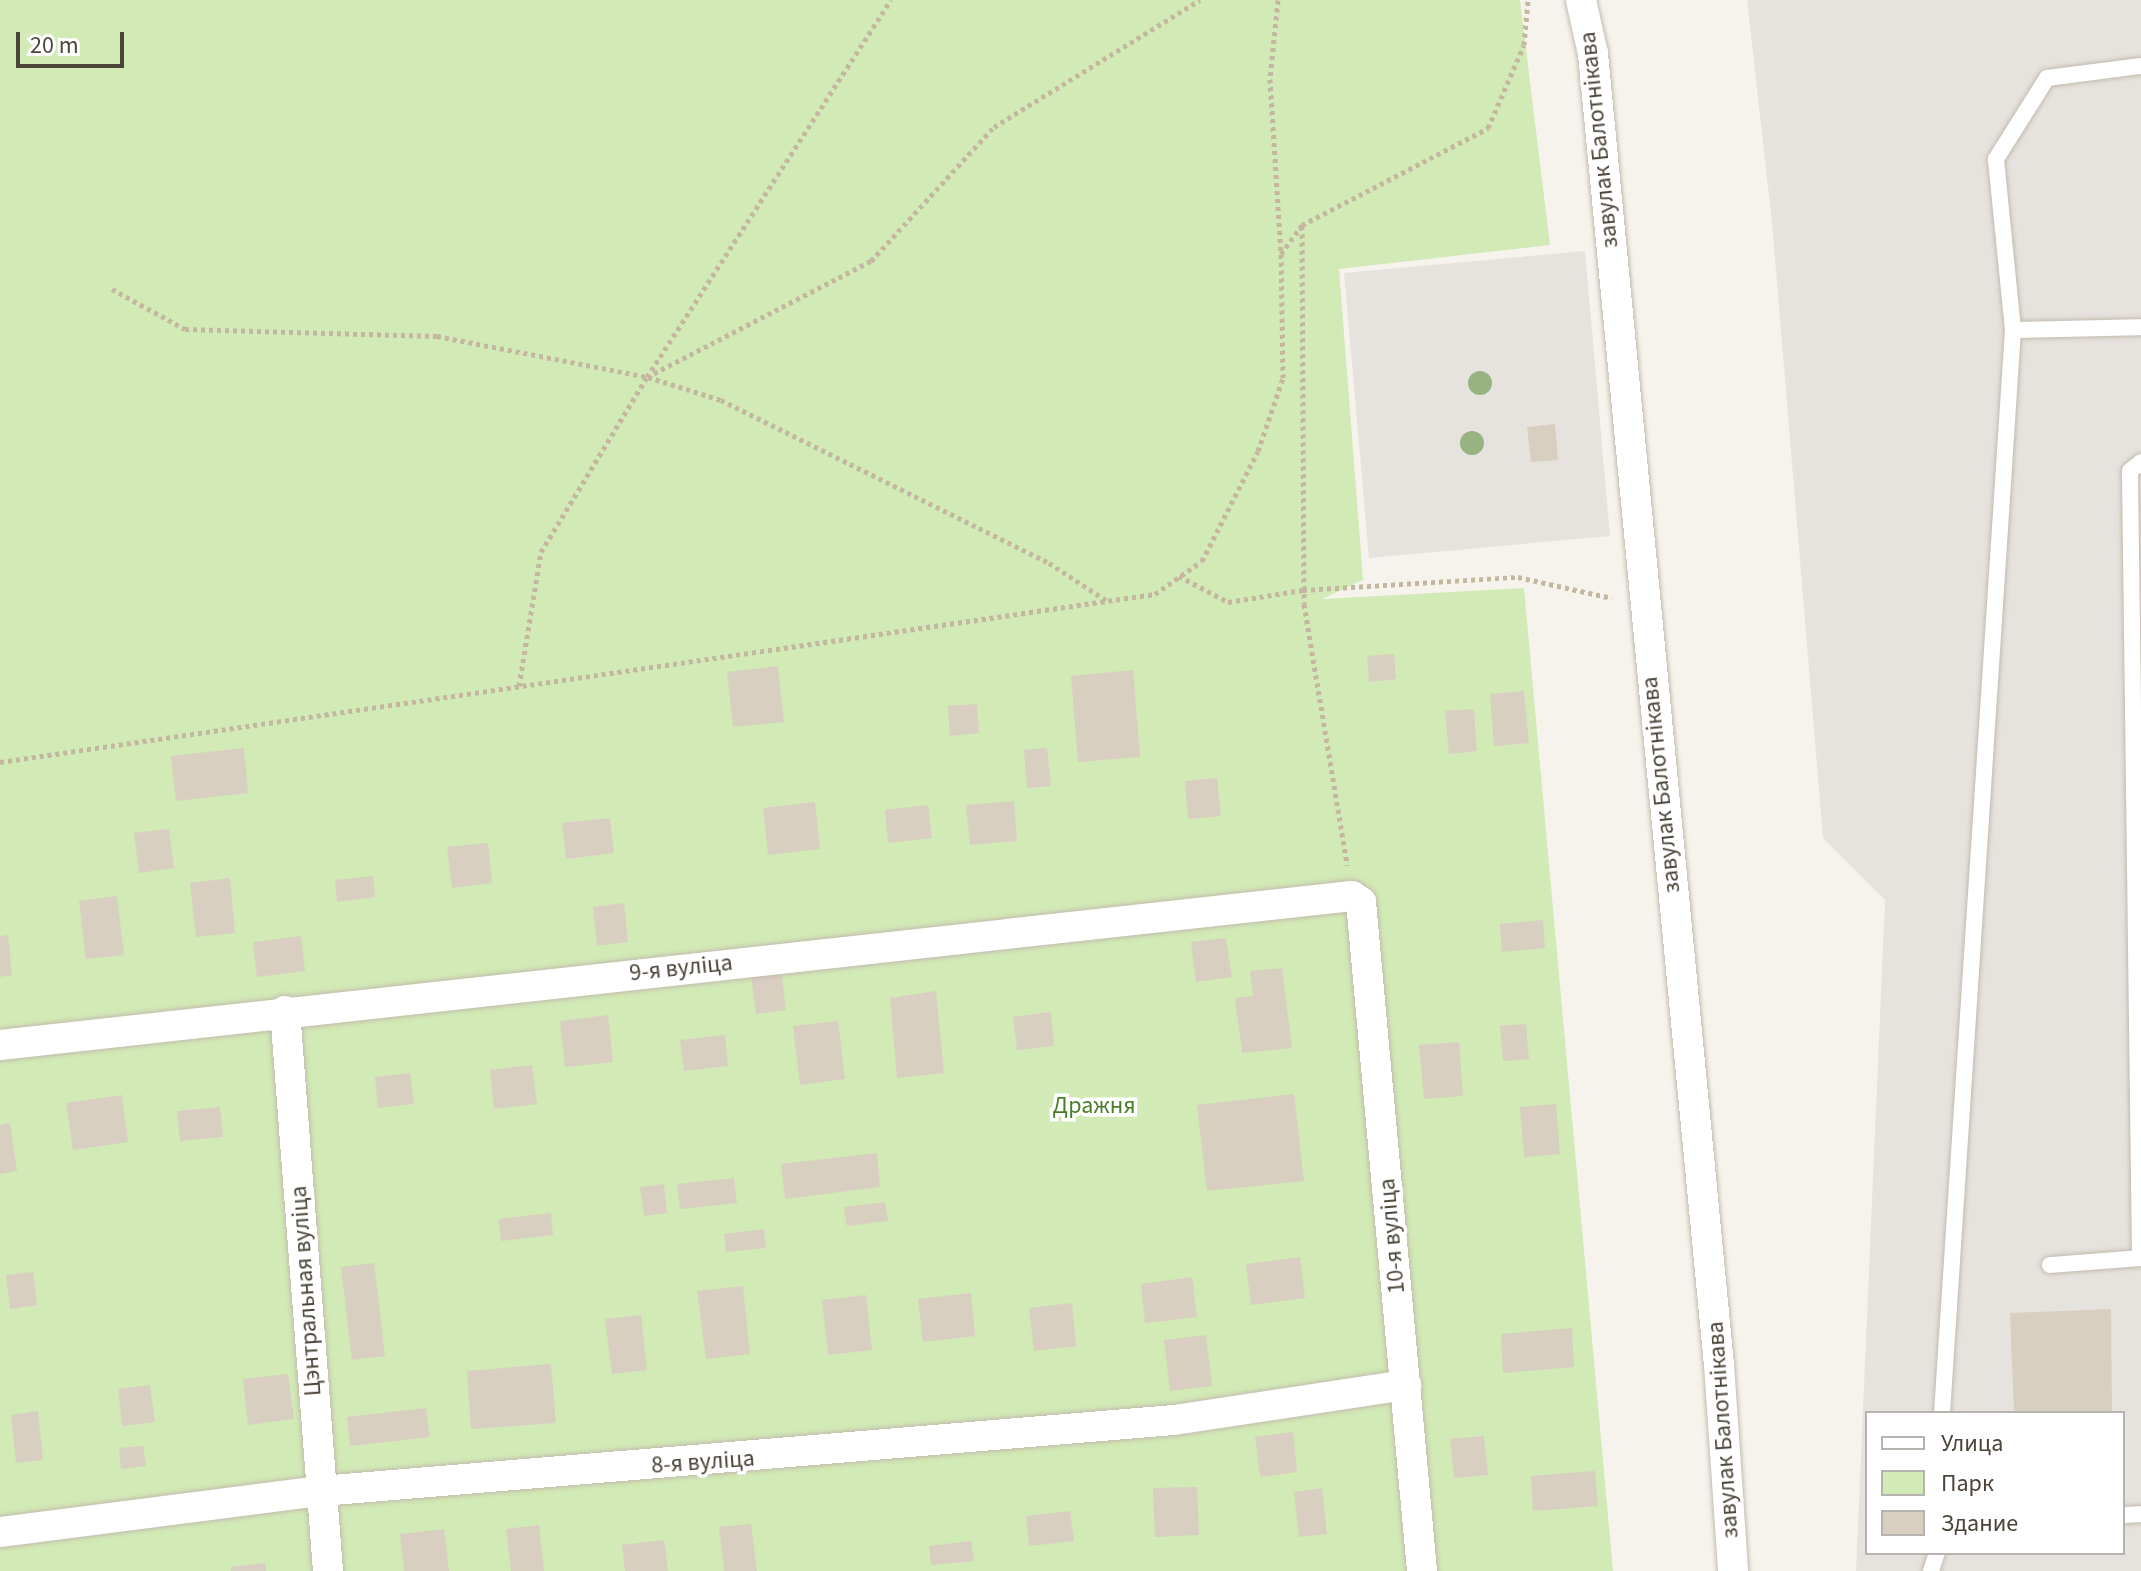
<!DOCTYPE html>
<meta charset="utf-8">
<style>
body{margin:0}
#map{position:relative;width:2141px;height:1571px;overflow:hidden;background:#f6f3ec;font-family:"Source Sans 3",sans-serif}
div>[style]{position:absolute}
.industrial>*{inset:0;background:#e6e2dd}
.green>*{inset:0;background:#d2eab5}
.building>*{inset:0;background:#d8cfc1}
.path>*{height:5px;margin-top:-2.5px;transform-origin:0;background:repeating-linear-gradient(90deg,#c4b79f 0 4px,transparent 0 8px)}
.roads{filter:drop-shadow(0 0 2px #c2bbae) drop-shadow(0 0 2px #c2bbae)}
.lane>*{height:16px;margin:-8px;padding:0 8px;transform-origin:8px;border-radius:8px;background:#fff}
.street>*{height:30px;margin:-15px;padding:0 15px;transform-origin:15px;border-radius:15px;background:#fff}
.trees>*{width:24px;height:24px;margin:-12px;border-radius:50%;background:#97b381}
span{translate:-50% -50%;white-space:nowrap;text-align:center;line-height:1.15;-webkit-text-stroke:7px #fff;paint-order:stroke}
.street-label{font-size:24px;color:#4b4439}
.park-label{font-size:24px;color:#4a7f2a}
.legend{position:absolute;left:1865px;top:1411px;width:260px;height:144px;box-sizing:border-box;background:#fff;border:2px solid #b7b4b0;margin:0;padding:10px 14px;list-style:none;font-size:24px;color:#4b4439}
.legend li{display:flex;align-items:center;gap:16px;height:40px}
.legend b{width:40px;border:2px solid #b7b4b0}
.scale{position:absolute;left:16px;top:32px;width:108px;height:36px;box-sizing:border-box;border:4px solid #4b4439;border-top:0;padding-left:10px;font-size:24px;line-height:28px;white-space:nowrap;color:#4b4439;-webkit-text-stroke:6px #fff;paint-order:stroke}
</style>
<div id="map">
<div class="industrial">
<i style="clip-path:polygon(evenodd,1747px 0,2141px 0,2141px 1571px,1856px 1571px,1885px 900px,1823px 838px,1772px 222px,1747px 0,1867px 1413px,2123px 1413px,2123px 1553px,1867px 1553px,1867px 1413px)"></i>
<i style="clip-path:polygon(1585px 251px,1610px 536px,1369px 558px,1344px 273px)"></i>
</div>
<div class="green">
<i style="clip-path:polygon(0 0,1520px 0,1550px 245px,1339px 269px,1363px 580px,1322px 599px,1524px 588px,1613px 1571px,0 1571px)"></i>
</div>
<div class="building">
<i style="clip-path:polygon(1555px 424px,1558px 460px,1531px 462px,1527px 427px)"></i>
<i style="clip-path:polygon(1394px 654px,1396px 679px,1369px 682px,1367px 656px)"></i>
<i style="clip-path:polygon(778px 666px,784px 722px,733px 727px,727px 672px)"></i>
<i style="clip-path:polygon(1133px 670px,1140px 757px,1078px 762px,1071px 676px)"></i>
<i style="clip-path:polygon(1524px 691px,1529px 743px,1494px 746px,1490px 694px)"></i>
<i style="clip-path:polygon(977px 704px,979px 733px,950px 736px,948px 706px)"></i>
<i style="clip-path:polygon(1474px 709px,1477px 751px,1449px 754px,1445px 711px)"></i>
<i style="clip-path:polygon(244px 748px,248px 793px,176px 801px,171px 756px)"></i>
<i style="clip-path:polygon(1047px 748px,1051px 786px,1027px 788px,1024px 750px)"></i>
<i style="clip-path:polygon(1217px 778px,1221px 816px,1188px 819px,1185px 781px)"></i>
<i style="clip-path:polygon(1014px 801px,1017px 841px,970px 845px,966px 805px)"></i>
<i style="clip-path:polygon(815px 802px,820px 849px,768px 855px,763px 808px)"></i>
<i style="clip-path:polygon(928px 805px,932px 838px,888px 843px,885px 810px)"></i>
<i style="clip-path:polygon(610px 818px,614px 853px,566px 859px,562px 823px)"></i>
<i style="clip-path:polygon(169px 829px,174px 868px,139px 873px,134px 833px)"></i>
<i style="clip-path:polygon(488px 843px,492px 883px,452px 888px,447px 847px)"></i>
<i style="clip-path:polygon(373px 876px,375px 897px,337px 902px,335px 880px)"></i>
<i style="clip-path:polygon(230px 878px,235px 933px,196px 937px,190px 883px)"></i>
<i style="clip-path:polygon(117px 896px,124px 955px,86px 959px,79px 901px)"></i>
<i style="clip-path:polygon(624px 903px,628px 942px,597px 946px,593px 907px)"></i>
<i style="clip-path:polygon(1543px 920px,1545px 948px,1502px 952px,1500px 924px)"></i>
<i style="clip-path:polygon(8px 935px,12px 975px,0 977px,0 936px)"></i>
<i style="clip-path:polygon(301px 936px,305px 971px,257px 977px,253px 942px)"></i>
<i style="clip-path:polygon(1226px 938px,1232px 977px,1196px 982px,1191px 942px)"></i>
<i style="clip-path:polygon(1282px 968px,1292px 1048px,1242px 1053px,1235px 998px,1253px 996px,1250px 971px)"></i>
<i style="clip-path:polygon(781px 970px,786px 1010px,756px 1014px,751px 974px)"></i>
<i style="clip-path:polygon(936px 991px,944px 1073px,897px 1078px,890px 998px)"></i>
<i style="clip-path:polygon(1051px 1012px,1054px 1046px,1017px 1050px,1013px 1017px)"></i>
<i style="clip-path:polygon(608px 1015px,613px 1062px,565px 1067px,560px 1021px)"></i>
<i style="clip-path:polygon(838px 1021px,845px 1079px,800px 1085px,793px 1026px)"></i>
<i style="clip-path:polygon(1526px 1024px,1529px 1059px,1503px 1061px,1500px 1026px)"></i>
<i style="clip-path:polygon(725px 1035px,728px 1066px,684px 1071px,680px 1040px)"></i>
<i style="clip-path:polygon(1459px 1042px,1463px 1096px,1424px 1099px,1419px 1045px)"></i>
<i style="clip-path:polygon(532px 1065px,537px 1104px,494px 1109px,490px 1070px)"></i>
<i style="clip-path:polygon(410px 1073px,414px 1104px,378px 1108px,375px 1077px)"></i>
<i style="clip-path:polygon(1294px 1094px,1304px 1181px,1207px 1191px,1197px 1105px)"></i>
<i style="clip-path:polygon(122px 1095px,128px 1142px,73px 1150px,66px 1103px)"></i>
<i style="clip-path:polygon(1556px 1104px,1560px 1154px,1524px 1157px,1520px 1107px)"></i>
<i style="clip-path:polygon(220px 1107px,223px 1137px,180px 1141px,177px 1111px)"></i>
<i style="clip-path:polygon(10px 1123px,17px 1171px,0 1174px,0 1125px)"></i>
<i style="clip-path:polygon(877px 1153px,880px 1187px,785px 1199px,781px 1164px)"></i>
<i style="clip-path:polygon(734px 1178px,737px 1203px,680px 1209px,677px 1184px)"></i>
<i style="clip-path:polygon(664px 1184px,667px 1213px,644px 1216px,640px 1187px)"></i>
<i style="clip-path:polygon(885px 1202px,888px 1221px,847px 1226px,844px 1207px)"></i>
<i style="clip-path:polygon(551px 1213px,553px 1235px,501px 1241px,498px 1219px)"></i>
<i style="clip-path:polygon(764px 1229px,766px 1248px,726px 1252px,724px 1234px)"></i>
<i style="clip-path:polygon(1300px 1257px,1305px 1298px,1251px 1305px,1246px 1264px)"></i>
<i style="clip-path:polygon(374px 1263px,385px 1356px,352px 1360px,341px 1267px)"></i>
<i style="clip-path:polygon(33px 1272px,37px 1305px,10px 1309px,6px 1275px)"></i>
<i style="clip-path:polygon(1192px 1277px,1197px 1317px,1145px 1323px,1141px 1284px)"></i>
<i style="clip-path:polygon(743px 1286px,750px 1354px,706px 1359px,697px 1291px)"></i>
<i style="clip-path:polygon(971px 1293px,975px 1336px,923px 1342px,918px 1299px)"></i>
<i style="clip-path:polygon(866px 1295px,872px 1350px,828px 1355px,822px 1300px)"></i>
<i style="clip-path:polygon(1072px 1303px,1076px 1346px,1034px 1351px,1029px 1308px)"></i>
<i style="clip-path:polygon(2111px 1309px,2112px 1413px,2014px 1413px,2010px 1313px)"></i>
<i style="clip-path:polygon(641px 1315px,647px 1370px,612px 1374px,605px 1319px)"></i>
<i style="clip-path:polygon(1572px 1328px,1574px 1367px,1503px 1373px,1501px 1334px)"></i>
<i style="clip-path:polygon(1206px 1335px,1212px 1386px,1170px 1391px,1164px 1340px)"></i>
<i style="clip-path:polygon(551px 1364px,556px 1423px,471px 1429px,467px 1371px)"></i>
<i style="clip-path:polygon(288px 1374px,294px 1419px,248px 1425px,243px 1379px)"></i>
<i style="clip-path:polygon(150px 1385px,155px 1422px,122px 1426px,118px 1389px)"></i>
<i style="clip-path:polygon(426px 1408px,430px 1437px,350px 1446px,347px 1417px)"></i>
<i style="clip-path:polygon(38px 1411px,43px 1460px,16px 1463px,11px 1415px)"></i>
<i style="clip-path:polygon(1293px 1432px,1297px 1472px,1260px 1477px,1255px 1437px)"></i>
<i style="clip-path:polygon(1484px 1436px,1488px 1475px,1454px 1478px,1450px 1439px)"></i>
<i style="clip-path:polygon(143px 1446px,146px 1466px,121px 1469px,119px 1448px)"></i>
<i style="clip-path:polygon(1595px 1471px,1598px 1506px,1533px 1511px,1531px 1476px)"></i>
<i style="clip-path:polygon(1197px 1487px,1199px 1535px,1155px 1537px,1153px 1488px)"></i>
<i style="clip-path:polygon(1322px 1488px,1327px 1534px,1299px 1537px,1294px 1492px)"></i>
<i style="clip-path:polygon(1070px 1511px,1074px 1541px,1029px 1546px,1026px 1516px)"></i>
<i style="clip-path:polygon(751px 1524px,757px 1571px,724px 1571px,719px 1527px)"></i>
<i style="clip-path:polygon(539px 1525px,544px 1571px,511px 1571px,506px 1529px)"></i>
<i style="clip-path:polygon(444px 1529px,449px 1571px,404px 1571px,400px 1534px)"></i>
<i style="clip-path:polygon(664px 1540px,668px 1571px,625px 1571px,622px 1545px)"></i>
<i style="clip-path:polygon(971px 1541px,974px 1561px,931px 1565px,929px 1546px)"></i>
<i style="clip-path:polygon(265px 1563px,266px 1571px,231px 1571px,231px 1567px)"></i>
</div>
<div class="path">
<i style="left:1278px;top:0;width:79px;rotate:95.8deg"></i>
<i style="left:1270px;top:79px;width:175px;rotate:86.4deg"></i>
<i style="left:1302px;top:226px;width:378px;rotate:89.7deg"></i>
<i style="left:1304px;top:604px;width:265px;rotate:80.6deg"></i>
<i style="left:112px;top:289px;width:83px;rotate:28.7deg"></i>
<i style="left:185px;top:329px;width:252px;rotate:1.6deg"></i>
<i style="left:437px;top:336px;width:214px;rotate:11deg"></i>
<i style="left:647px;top:377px;width:252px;rotate:-27.4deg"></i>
<i style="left:871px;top:261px;width:182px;rotate:-47.5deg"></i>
<i style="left:994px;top:127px;width:242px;rotate:-31.7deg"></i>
<i style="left:648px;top:377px;width:77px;rotate:17.5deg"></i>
<i style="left:721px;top:400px;width:366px;rotate:26.4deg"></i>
<i style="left:1049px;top:563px;width:68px;rotate:33deg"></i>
<i style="left:1179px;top:576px;width:55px;rotate:28deg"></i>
<i style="left:1228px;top:602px;width:76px;rotate:-9.1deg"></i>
<i style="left:1303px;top:590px;width:215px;rotate:-3.5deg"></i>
<i style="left:1518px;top:577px;width:96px;rotate:12.6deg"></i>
<i style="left:519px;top:686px;width:136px;rotate:-80.7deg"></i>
<i style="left:541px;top:552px;width:205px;rotate:-58.8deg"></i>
<i style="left:647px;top:377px;width:449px;rotate:-57.1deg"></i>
<i style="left:0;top:762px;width:1167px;rotate:-8.28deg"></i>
<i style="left:1155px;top:594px;width:57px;rotate:-35.1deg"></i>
<i style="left:1202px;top:561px;width:123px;rotate:-63deg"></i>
<i style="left:1258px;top:451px;width:77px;rotate:-71.1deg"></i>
<i style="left:1283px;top:378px;width:124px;rotate:-90.9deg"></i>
<i style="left:1281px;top:254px;width:36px;rotate:-54deg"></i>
<i style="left:1302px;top:225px;width:210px;rotate:-27.5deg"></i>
<i style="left:1488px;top:128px;width:90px;rotate:-66.6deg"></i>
<i style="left:1524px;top:45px;width:45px;rotate:-84.9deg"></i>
</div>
<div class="roads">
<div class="lane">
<i style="left:2013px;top:330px;width:128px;rotate:-1.3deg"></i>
<i style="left:2050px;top:1265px;width:90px;rotate:-4.4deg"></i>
<i style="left:2140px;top:1258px;width:787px;rotate:-90.73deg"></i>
<i style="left:2130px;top:471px;width:14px;rotate:-39deg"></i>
<i style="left:1942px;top:1413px;width:1085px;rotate:-86.25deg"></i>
<i style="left:2013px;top:330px;width:172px;rotate:-95.7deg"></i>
<i style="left:1996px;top:159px;width:96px;rotate:-57.8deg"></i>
<i style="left:2047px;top:78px;width:95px;rotate:-7.3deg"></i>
<i style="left:2123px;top:1515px;width:18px;rotate:-3deg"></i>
<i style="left:1931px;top:1571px;width:19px;rotate:-72deg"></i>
</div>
<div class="street">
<i style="left:1581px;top:0;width:55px;rotate:77.5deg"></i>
<i style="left:1593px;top:54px;width:1316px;rotate:84.51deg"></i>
<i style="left:1719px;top:1364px;width:207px;rotate:86.1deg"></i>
<i style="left:285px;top:1011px;width:562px;rotate:85.61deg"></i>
<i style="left:0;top:1045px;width:1360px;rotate:-6.29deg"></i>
<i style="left:1352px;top:896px;width:11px;rotate:34deg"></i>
<i style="left:1361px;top:902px;width:672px;rotate:84.79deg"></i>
<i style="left:0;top:1532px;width:324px;rotate:-7.3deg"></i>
<i style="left:321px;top:1491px;width:856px;rotate:-4.76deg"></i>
<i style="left:1174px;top:1420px;width:235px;rotate:-8.6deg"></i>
</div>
</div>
<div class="trees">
<i style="left:1480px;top:383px"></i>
<i style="left:1472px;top:443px"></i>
</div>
<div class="street-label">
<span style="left:1599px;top:140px;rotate:-96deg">завулак Балотнікава</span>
<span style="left:1661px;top:785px;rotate:-96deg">завулак Балотнікава</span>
<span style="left:681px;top:968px;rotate:-6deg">9-я вуліца</span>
<span style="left:1392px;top:1236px;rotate:-95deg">10-я вуліца</span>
<span style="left:306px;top:1291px;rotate:-94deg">Цэнтральная вуліца</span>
<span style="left:1723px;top:1430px;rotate:-94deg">завулак Балотнікава</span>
<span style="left:703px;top:1462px;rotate:-4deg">8-я вуліца</span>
</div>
<div class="park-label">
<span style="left:1094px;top:1106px">Дражня</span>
</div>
<ul class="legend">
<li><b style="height:10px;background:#fff"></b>Улица</li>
<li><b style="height:22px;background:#d2eab5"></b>Парк</li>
<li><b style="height:22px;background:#d8cfc1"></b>Здание</li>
</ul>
<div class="scale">20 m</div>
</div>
